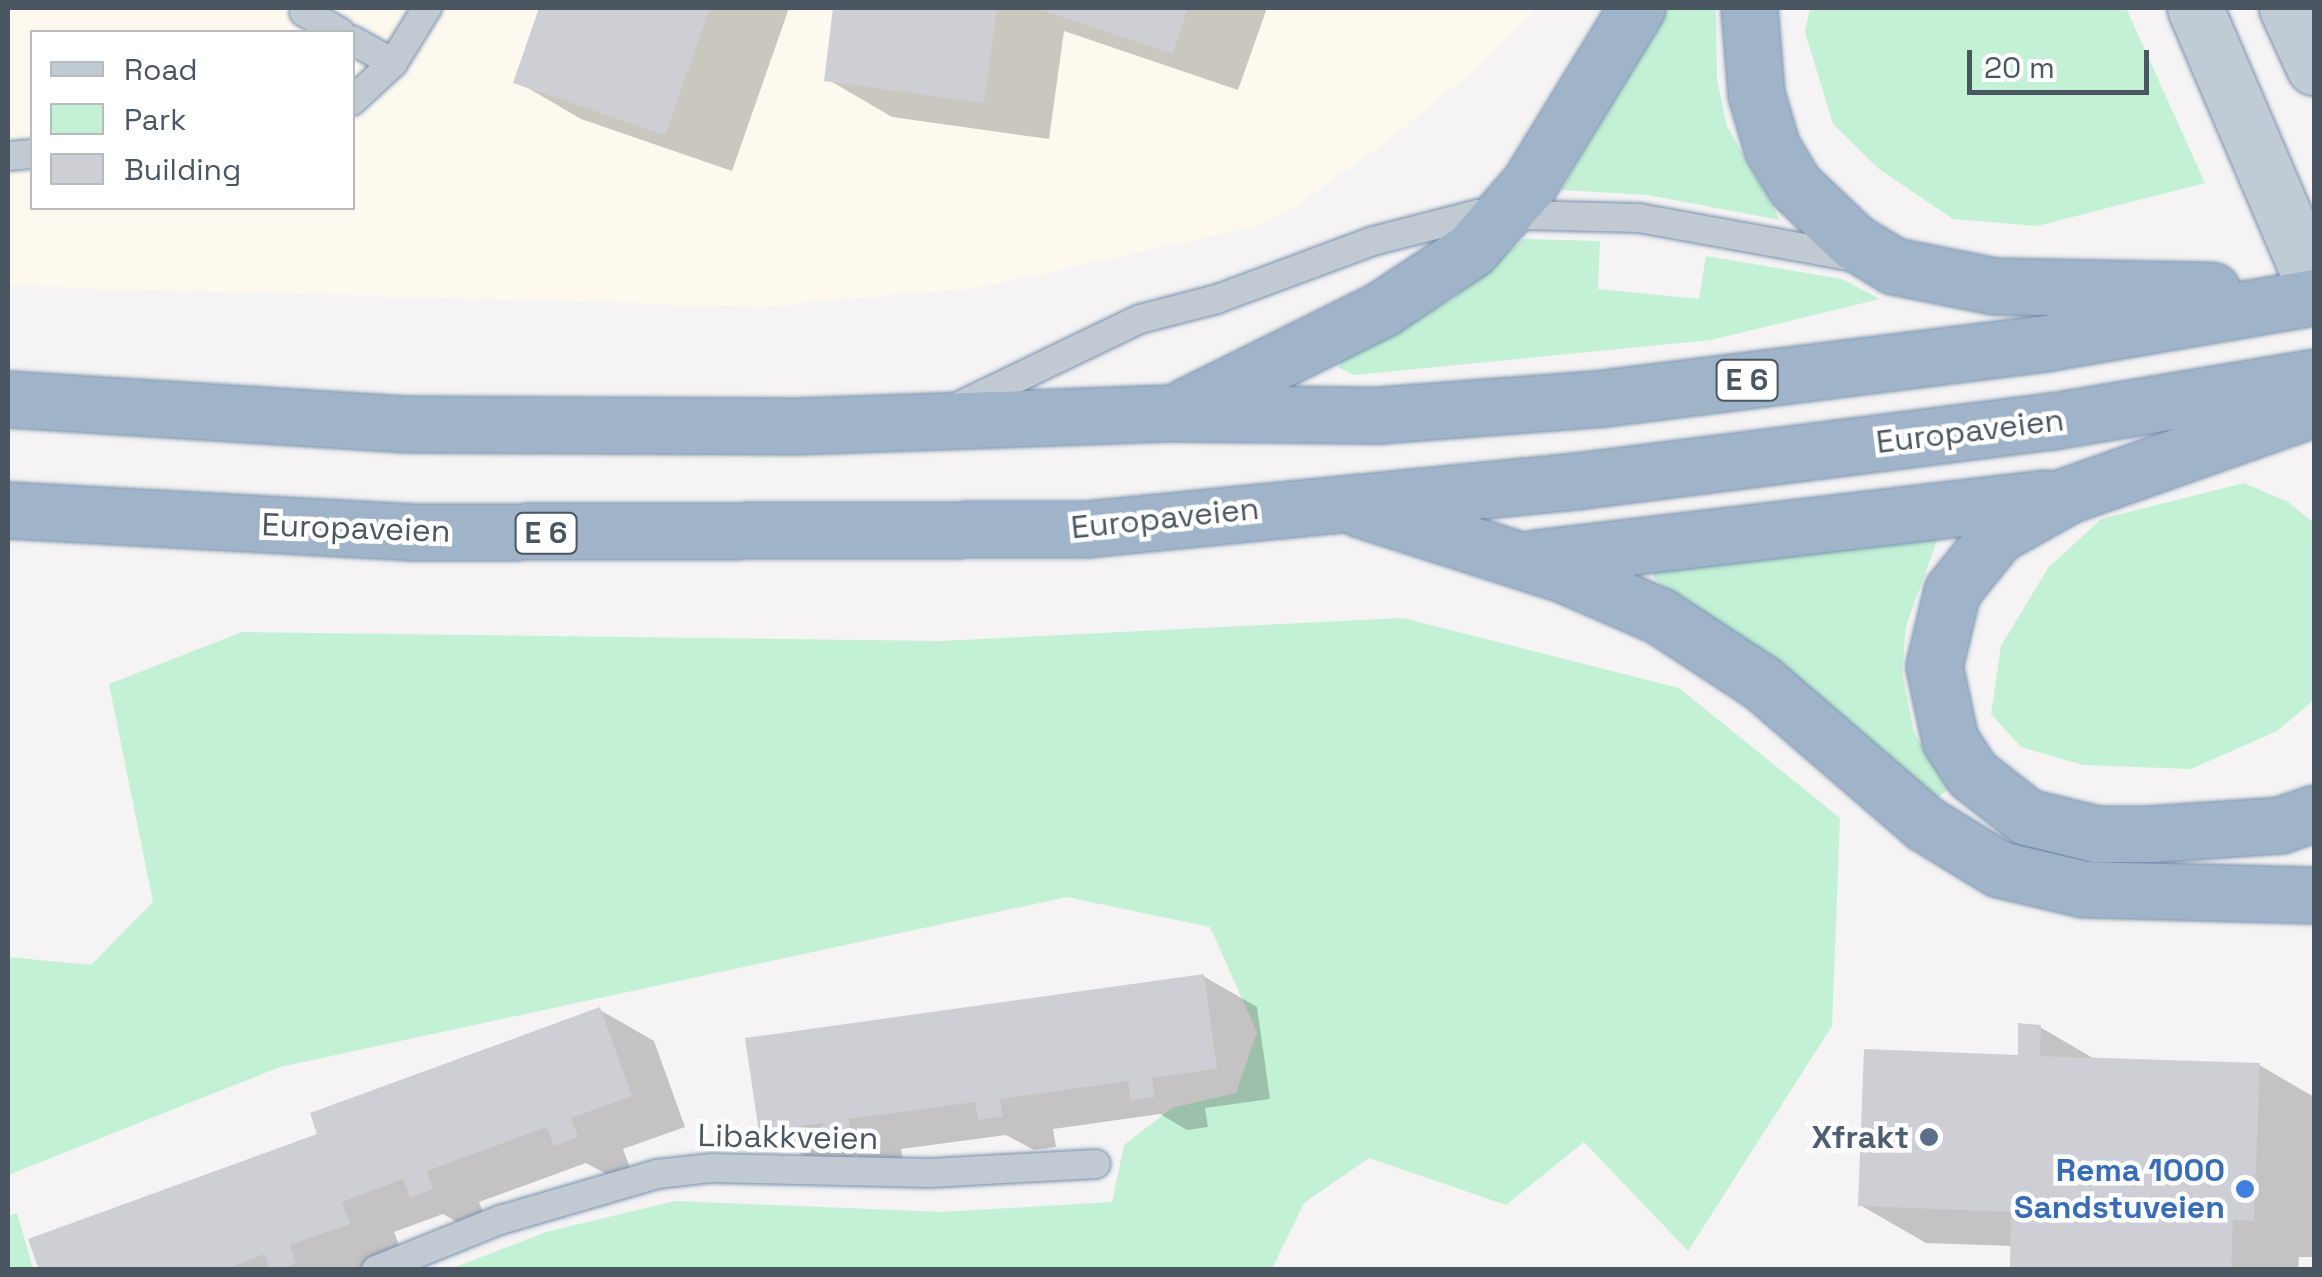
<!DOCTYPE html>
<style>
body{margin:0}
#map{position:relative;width:2322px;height:1277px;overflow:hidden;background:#f5f3f3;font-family:"Space Grotesk",sans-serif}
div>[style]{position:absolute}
.commercial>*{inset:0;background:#fdf9ef}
.green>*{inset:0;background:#c3f1d5}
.shadow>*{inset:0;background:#0003}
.building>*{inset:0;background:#cdcfd5}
.roads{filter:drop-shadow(0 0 2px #7690ad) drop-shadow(0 0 2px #7690ad)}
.service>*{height:28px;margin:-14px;padding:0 14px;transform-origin:14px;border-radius:14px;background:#c1cad2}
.secondary>*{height:55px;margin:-27.5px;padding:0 27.5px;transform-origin:27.5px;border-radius:27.5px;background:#c1cbd6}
.trunk>*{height:55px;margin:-27.5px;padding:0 27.5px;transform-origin:27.5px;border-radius:27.5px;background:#9fb4c9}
.dots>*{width:28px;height:28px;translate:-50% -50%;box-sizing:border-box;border:5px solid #fff;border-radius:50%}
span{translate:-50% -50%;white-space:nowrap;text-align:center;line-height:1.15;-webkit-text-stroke:9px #fff;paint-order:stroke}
.shield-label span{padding:2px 8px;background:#fff;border:2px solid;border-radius:8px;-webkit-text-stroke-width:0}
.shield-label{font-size:30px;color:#4a5661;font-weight:700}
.street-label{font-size:32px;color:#4a5661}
.service-label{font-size:32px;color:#4e5e75;font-weight:700}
.right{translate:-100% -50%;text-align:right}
.shop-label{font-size:32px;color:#366cbe;font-weight:700}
.frame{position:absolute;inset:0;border:10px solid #4a5661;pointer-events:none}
.legend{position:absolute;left:30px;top:30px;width:325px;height:180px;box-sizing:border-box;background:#fff;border:2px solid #b7bbc0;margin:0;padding:12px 18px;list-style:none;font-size:30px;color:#4a5661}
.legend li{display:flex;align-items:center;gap:20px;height:50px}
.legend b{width:50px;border:2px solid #b7bbc0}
.scale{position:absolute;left:1967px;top:50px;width:182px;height:45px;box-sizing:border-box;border:5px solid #4a5661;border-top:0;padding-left:12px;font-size:30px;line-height:35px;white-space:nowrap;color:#4a5661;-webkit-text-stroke:8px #fff;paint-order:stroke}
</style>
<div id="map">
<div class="commercial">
<i style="clip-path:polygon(evenodd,8px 8px,1536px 8px,1480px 65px,1390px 139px,1294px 208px,1254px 227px,983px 287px,761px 307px,8px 286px,8px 8px,32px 32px,352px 32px,352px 208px,32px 208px,32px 32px)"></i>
</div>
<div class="green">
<i style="clip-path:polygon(1667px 8px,1716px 8px,1717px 80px,1727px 126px,1780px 220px,1648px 195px,1561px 190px)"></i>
<i style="clip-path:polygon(1810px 8px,2126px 8px,2205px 183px,2037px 226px,1953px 219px,1879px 169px,1833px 124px,1805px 32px)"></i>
<i style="clip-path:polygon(1524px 239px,1600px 241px,1598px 289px,1699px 299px,1706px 256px,1842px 279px,1880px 299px,1711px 340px,1354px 375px,1339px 368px,1345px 355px,1451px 300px)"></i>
<i style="clip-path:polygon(2244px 483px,2288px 502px,2314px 523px,2314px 700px,2277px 731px,2191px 769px,2083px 765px,2021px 747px,1991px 714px,2001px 646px,2048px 568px,2101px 519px)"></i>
<i style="clip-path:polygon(1938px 538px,1906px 626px,1902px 672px,1914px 733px,1948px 789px,1936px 800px,1654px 578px,1653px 570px)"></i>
<i style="clip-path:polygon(1403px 618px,1679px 688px,1840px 818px,1832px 1026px,1688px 1251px,1584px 1142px,1506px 1205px,1369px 1158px,1304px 1203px,1272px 1269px,450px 1269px,546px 1232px,675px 1201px,942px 1212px,1112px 1202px,1124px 1145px,1172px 1108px,1236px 1093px,1257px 1032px,1210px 927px,1067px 897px,280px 1067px,8px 1175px,8px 957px,91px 965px,153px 902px,109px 684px,242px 632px,940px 641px)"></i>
<i style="clip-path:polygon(17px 1213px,33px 1269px,8px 1269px,8px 1216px)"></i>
</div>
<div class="shadow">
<i style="clip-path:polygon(541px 8px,789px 8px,732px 171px,581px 119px,516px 81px)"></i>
<i style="clip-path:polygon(836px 8px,1267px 8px,1238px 90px,1064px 31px,1049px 139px,892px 117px,827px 79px)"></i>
<i style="clip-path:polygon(1203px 976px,1257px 1007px,1270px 1099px,1205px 1108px,1208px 1127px,1187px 1130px,1160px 1114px,1053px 1129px,1056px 1147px,1034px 1150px,1006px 1135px,901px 1149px,904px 1168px,882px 1171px,856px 1156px,815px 1162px,761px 1131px)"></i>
<i style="clip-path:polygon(600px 1010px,654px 1041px,685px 1127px,623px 1149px,630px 1168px,610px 1176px,586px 1163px,479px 1202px,486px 1220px,466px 1227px,443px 1214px,394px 1232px,402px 1254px,360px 1270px,42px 1270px)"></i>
<i style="clip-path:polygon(2040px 1027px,2098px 1061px,2259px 1065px,2314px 1097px,2314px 1257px,2299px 1257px,2298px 1270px,2012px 1270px,2013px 1246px,1926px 1243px,1860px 1205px,2020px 1057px)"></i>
</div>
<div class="building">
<i style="clip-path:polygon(539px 8px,710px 8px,665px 135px,513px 83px)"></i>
<i style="clip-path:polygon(833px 8px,997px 8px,984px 103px,824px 81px)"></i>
<i style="clip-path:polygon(1036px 8px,1188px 8px,1172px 54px)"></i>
<i style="clip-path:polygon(1204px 974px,1217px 1069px,1152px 1078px,1155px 1097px,1131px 1100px,1128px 1081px,1000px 1099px,1003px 1117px,978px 1120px,975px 1102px,849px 1119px,851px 1138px,826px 1142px,823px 1123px,759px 1132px,745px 1038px)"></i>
<i style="clip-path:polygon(600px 1007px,632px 1096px,571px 1118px,578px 1137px,554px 1146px,547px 1127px,427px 1171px,433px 1189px,410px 1198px,403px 1179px,342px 1202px,350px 1224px,290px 1245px,296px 1263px,278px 1270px,270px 1270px,265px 1254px,222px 1270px,39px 1270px,28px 1239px,317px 1134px,310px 1113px)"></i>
<i style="clip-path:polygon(2018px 1023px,2041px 1025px,2040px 1056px,2260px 1063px,2254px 1221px,2233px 1220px,2231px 1270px,2010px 1270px,2011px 1212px,1858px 1206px,1864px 1049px,2018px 1055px)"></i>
</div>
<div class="roads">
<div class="service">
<i style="left:304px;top:12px;width:41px;rotate:29.1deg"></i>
<i style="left:352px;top:40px;width:47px;rotate:29.3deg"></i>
<i style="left:352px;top:101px;width:56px;rotate:-42.8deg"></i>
<i style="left:393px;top:63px;width:65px;rotate:-58.3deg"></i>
<i style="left:8px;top:156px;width:24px;rotate:-5deg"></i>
<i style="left:957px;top:407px;width:203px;rotate:-25.7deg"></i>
<i style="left:1140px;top:319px;width:80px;rotate:-14.6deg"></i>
<i style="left:1217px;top:299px;width:166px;rotate:-20.4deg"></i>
<i style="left:1373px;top:241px;width:108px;rotate:-14.4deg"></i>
<i style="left:1478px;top:214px;width:161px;rotate:1.4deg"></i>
<i style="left:1639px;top:218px;width:224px;rotate:10.3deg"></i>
<i style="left:376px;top:1270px;width:134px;rotate:-22deg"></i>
<i style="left:500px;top:1220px;width:164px;rotate:-16.3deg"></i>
<i style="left:657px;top:1174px;width:54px;rotate:-6.3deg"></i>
<i style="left:711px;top:1168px;width:219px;rotate:1.3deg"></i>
<i style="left:930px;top:1173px;width:166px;rotate:-3.1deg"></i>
</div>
<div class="secondary">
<i style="left:2195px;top:8px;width:301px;rotate:66.8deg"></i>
<i style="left:2287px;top:8px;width:65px;rotate:65.4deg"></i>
</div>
<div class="trunk">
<i style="left:1749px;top:8px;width:86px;rotate:85.3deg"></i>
<i style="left:1756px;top:94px;width:56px;rotate:73.5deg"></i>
<i style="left:1772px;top:148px;width:44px;rotate:58.8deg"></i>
<i style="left:1795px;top:186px;width:81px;rotate:43.5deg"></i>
<i style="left:1854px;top:242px;width:47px;rotate:31deg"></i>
<i style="left:1894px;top:266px;width:102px;rotate:11.3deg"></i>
<i style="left:1994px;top:286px;width:218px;rotate:1.1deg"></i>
<i style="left:8px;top:399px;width:397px;rotate:3.6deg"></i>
<i style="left:404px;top:424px;width:392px;rotate:0.3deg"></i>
<i style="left:796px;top:426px;width:378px;rotate:-2deg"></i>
<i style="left:1174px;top:413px;width:206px;rotate:0.6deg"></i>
<i style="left:1380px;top:415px;width:225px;rotate:-4.3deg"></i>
<i style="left:1604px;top:398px;width:444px;rotate:-7.1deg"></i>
<i style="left:2045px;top:343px;width:273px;rotate:-9.7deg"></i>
<i style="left:1185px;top:407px;width:220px;rotate:-26.4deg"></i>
<i style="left:1382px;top:309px;width:107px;rotate:-33.5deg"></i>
<i style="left:1471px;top:250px;width:88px;rotate:-48.7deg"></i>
<i style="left:1529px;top:184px;width:206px;rotate:-58.5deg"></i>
<i style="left:2314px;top:408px;width:261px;rotate:160.5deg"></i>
<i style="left:2068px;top:495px;width:81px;rotate:150.6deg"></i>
<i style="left:1997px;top:535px;width:72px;rotate:128.8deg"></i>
<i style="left:1952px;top:591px;width:77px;rotate:103.5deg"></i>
<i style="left:1934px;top:666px;width:76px;rotate:77.8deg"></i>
<i style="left:1950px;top:740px;width:40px;rotate:57.1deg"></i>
<i style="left:1972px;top:774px;width:70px;rotate:38deg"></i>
<i style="left:2027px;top:817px;width:71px;rotate:13.8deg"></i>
<i style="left:2096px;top:834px;width:53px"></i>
<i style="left:2149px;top:834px;width:131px;rotate:-3.9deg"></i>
<i style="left:2280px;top:825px;width:36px;rotate:-19deg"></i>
<i style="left:1360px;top:509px;width:211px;rotate:17.7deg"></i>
<i style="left:1561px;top:573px;width:108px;rotate:23.5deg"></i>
<i style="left:1660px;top:616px;width:122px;rotate:33.3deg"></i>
<i style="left:1762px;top:683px;width:214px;rotate:40.8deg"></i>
<i style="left:1924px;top:823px;width:88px;rotate:31.5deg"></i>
<i style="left:1999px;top:869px;width:87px;rotate:13.2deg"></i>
<i style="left:2084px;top:889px;width:230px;rotate:1.5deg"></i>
<i style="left:8px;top:510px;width:406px;rotate:3.1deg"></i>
<i style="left:413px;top:532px;width:673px;rotate:-0.26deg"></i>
<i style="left:1086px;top:529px;width:492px;rotate:-5.6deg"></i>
<i style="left:1576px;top:481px;width:480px;rotate:-7.2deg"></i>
<i style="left:2052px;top:421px;width:266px;rotate:-9.5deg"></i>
<i style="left:1535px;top:558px;width:514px;rotate:-6.71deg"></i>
</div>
</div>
<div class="dots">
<i style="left:1929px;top:1137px;background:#5c6f8a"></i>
<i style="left:2245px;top:1189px;background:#3f7fe0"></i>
</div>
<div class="shield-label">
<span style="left:1747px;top:380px">E 6</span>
<span style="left:546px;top:533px">E 6</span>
</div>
<div class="street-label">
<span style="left:1970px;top:431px;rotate:-7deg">Europaveien</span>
<span style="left:1165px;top:518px;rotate:-6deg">Europaveien</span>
<span style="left:356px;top:528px;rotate:2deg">Europaveien</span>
<span style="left:788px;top:1137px;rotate:1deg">Libakkveien</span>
</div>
<div class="service-label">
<span class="right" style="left:1909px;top:1137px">Xfrakt</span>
</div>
<div class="shop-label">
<span class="right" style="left:2225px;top:1189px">Rema 1000<br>Sandstuveien</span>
</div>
<div class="frame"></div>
<ul class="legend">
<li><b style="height:12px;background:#c1cbd6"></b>Road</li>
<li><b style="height:28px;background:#c3f1d5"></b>Park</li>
<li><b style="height:28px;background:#cdcfd5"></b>Building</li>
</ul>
<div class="scale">20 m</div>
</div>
